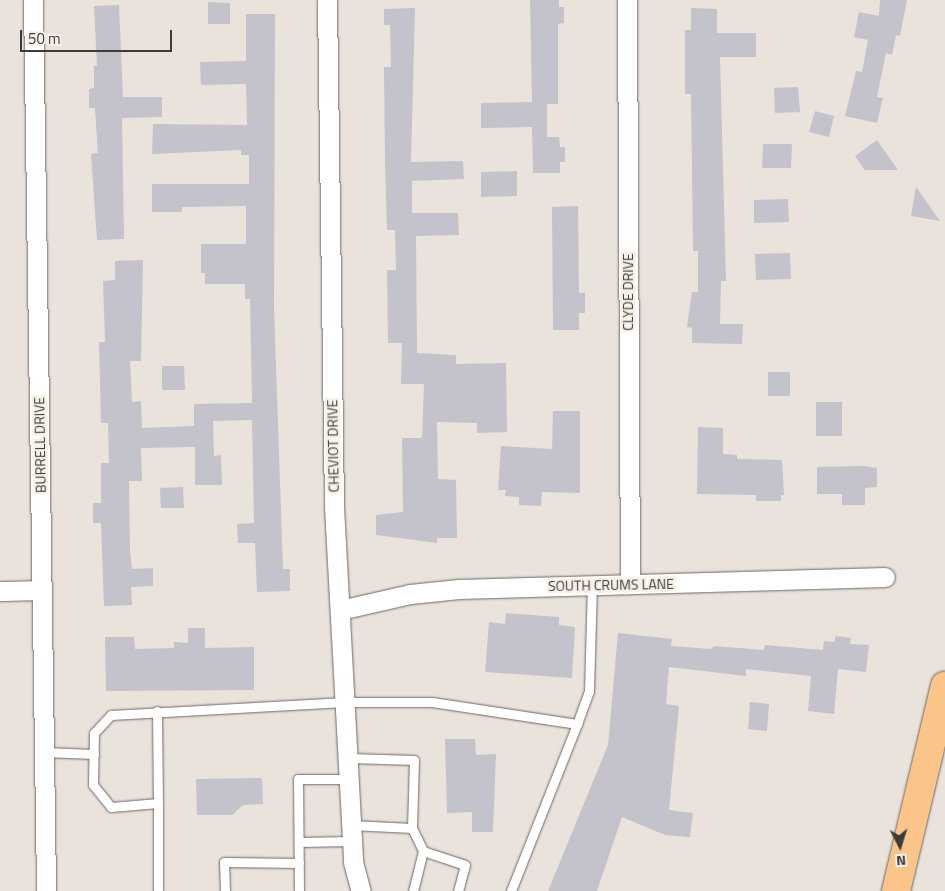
<!DOCTYPE html>
<style>
body{margin:0}
#map{position:relative;width:945px;height:891px;overflow:hidden;background:#eae3dc;font-family:"Titillium Web",sans-serif}
div>[style]{position:absolute}
.building>*{inset:0;background:#c4c2ca}
.roads{filter:drop-shadow(0 0 1px #6e6862) drop-shadow(0 0 1px #6e6862)}
.service>*{height:9px;margin:-4.5px;padding:0 4.5px;transform-origin:4.5px;border-radius:4.5px;background:#fff}
.minor>*{height:19px;margin:-9.5px;padding:0 9.5px;transform-origin:9.5px;border-radius:9.5px;background:#fff}
.motorway>*{height:28px;margin:-14px;padding:0 14px;transform-origin:14px;border-radius:14px;background:#fbc58a}
span{translate:-50% -50%;white-space:nowrap;text-align:center;line-height:1.15;-webkit-text-stroke:5px #f7f0e9;paint-order:stroke}
.street-label{font-size:14px;color:#3e3b38}
.north{position:absolute;left:875px;top:821px;width:50px;height:50px;-webkit-text-stroke:4px #f7f0e9;paint-order:stroke;rotate:175deg;font-size:14px;font-weight:700;line-height:20px;text-align:center;color:#3e3b38}
.north::after{content:'';display:block;margin:auto;width:18px;height:22px;background:#3e3b38;clip-path:polygon(50% 0,100% 100%,50% 72%,0 100%)}
.scale{position:absolute;left:20px;top:30px;width:152px;height:22px;box-sizing:border-box;border:2px solid #3e3b38;border-top:0;padding-left:6px;font-size:15px;line-height:18px;white-space:nowrap;color:#3e3b38;-webkit-text-stroke:4px #f7f0e9;paint-order:stroke}
</style>
<div id="map">
<div class="building">
<i style="clip-path:polygon(530px 0,559px 0,559px 7px,564px 7px,564px 23px,558px 24px,558px 104px,547px 104px,547px 137px,559px 137px,560px 147px,565px 147px,565px 162px,560px 162px,560px 173px,533px 173px,532px 127px,481px 128px,481px 103px,532px 102px)"></i>
<i style="clip-path:polygon(880px 0,907px 0,900px 36px,896px 35px,892px 55px,886px 53px,877px 97px,883px 98px,877px 123px,845px 116px,856px 71px,862px 72px,868px 40px,854px 37px,859px 12px,879px 16px)"></i>
<i style="clip-path:polygon(208px 2px,230px 3px,230px 24px,208px 24px)"></i>
<i style="clip-path:polygon(119px 5px,123px 97px,162px 97px,162px 117px,122px 118px,124px 239px,97px 240px,91px 154px,98px 153px,95px 108px,89px 108px,89px 89px,94px 88px,94px 66px,97px 66px,94px 6px)"></i>
<i style="clip-path:polygon(415px 8px,411px 162px,463px 161px,464px 179px,412px 181px,412px 213px,458px 213px,459px 235px,416px 236px,417px 353px,456px 355px,456px 364px,506px 363px,507px 432px,477px 433px,477px 423px,437px 422px,438px 479px,456px 480px,457px 538px,437px 538px,437px 543px,376px 535px,376px 515px,403px 512px,402px 438px,422px 438px,424px 384px,401px 384px,402px 343px,388px 343px,387px 270px,396px 270px,395px 230px,387px 230px,385px 164px,384px 67px,391px 67px,390px 25px,384px 25px,384px 9px)"></i>
<i style="clip-path:polygon(691px 8px,717px 9px,717px 33px,756px 33px,756px 57px,720px 57px,726px 281px,721px 281px,720px 324px,743px 324px,742px 344px,692px 343px,692px 328px,687px 327px,692px 292px,698px 292px,698px 251px,693px 251px,691px 94px,685px 94px,685px 30px,691px 30px)"></i>
<i style="clip-path:polygon(246px 14px,275px 14px,274px 308px,283px 569px,290px 569px,290px 591px,257px 592px,255px 543px,238px 543px,237px 524px,254px 523px,252px 420px,213px 421px,214px 456px,221px 455px,222px 485px,195px 485px,195px 447px,141px 448px,142px 481px,129px 481px,130px 550px,132px 569px,153px 568px,153px 586px,131px 587px,132px 605px,104px 606px,101px 523px,93px 523px,93px 503px,101px 503px,101px 463px,109px 463px,108px 423px,101px 423px,99px 342px,105px 342px,103px 281px,115px 280px,115px 261px,143px 260px,141px 361px,130px 361px,132px 402px,141px 401px,142px 428px,194px 426px,194px 404px,252px 403px,250px 299px,245px 299px,245px 284px,205px 284px,205px 273px,201px 273px,201px 244px,246px 244px,246px 206px,182px 207px,182px 212px,152px 212px,152px 184px,249px 184px,249px 155px,241px 155px,241px 150px,152px 154px,153px 124px,247px 125px,246px 84px,201px 85px,200px 62px,246px 61px)"></i>
<i style="clip-path:polygon(798px 87px,800px 112px,775px 113px,774px 88px)"></i>
<i style="clip-path:polygon(815px 111px,834px 116px,829px 137px,809px 132px)"></i>
<i style="clip-path:polygon(877px 140px,898px 170px,865px 170px,855px 156px)"></i>
<i style="clip-path:polygon(763px 144px,792px 144px,791px 168px,762px 168px)"></i>
<i style="clip-path:polygon(517px 171px,517px 196px,481px 197px,481px 172px)"></i>
<i style="clip-path:polygon(916px 187px,940px 221px,911px 216px)"></i>
<i style="clip-path:polygon(788px 199px,789px 222px,754px 223px,754px 200px)"></i>
<i style="clip-path:polygon(578px 206px,579px 293px,585px 293px,585px 313px,579px 313px,579px 330px,553px 330px,552px 207px)"></i>
<i style="clip-path:polygon(790px 253px,791px 279px,756px 280px,755px 254px)"></i>
<i style="clip-path:polygon(162px 366px,184px 366px,185px 390px,162px 390px)"></i>
<i style="clip-path:polygon(768px 372px,790px 372px,790px 396px,768px 396px)"></i>
<i style="clip-path:polygon(816px 402px,842px 402px,842px 436px,816px 436px)"></i>
<i style="clip-path:polygon(553px 411px,580px 411px,580px 493px,542px 492px,541px 506px,519px 505px,519px 497px,505px 496px,506px 490px,498px 490px,501px 446px,552px 449px)"></i>
<i style="clip-path:polygon(698px 427px,723px 428px,723px 454px,737px 455px,737px 459px,782px 460px,784px 495px,781px 495px,781px 501px,756px 501px,756px 495px,697px 494px)"></i>
<i style="clip-path:polygon(863px 466px,877px 468px,877px 487px,865px 488px,865px 505px,842px 505px,842px 494px,817px 494px,817px 467px)"></i>
<i style="clip-path:polygon(183px 487px,184px 508px,161px 508px,160px 488px)"></i>
<i style="clip-path:polygon(506px 613px,559px 617px,559px 625px,575px 627px,572px 678px,485px 672px,489px 622px,505px 624px)"></i>
<i style="clip-path:polygon(188px 628px,205px 628px,205px 648px,254px 647px,254px 690px,106px 691px,105px 637px,134px 637px,135px 649px,174px 648px,174px 642px,188px 643px)"></i>
<i style="clip-path:polygon(618px 633px,672px 639px,671px 646px,711px 649px,714px 646px,764px 650px,765px 645px,823px 650px,824px 641px,835px 642px,835px 636px,851px 638px,850px 644px,869px 645px,866px 672px,838px 669px,834px 714px,808px 711px,811px 676px,746px 669px,746px 676px,669px 667px,666px 704px,679px 706px,669px 810px,693px 813px,690px 837px,665px 835px,622px 817px,597px 891px,548px 891px,608px 745px)"></i>
<i style="clip-path:polygon(750px 702px,769px 704px,767px 731px,748px 729px)"></i>
<i style="clip-path:polygon(445px 739px,475px 739px,476px 755px,496px 754px,493px 832px,472px 832px,472px 812px,447px 813px)"></i>
<i style="clip-path:polygon(262px 778px,263px 804px,243px 805px,232px 815px,197px 815px,196px 779px)"></i>
</div>
<div class="roads">
<div class="service">
<i style="left:157px;top:711px;width:92px;rotate:89.4deg"></i>
<i style="left:577px;top:724px;width:35px;rotate:-70deg"></i>
<i style="left:589px;top:691px;width:106px;rotate:-88.4deg"></i>
<i style="left:44px;top:752px;width:50px;rotate:2.3deg"></i>
<i style="left:349px;top:758px;width:65px;rotate:1.8deg"></i>
<i style="left:414px;top:760px;width:68px;rotate:91.7deg"></i>
<i style="left:412px;top:828px;width:61px;rotate:-177.2deg"></i>
<i style="left:412px;top:828px;width:25px;rotate:64deg"></i>
<i style="left:423px;top:851px;width:41px;rotate:104deg"></i>
<i style="left:299px;top:842px;width:52px;rotate:-1.1deg"></i>
<i style="left:423px;top:851px;width:44px;rotate:18.4deg"></i>
<i style="left:465px;top:865px;width:27px;rotate:105deg"></i>
<i style="left:158px;top:891px;width:88px;rotate:-90deg"></i>
<i style="left:158px;top:803px;width:47px;rotate:175.1deg"></i>
<i style="left:111px;top:807px;width:28px;rotate:-129deg"></i>
<i style="left:93px;top:785px;width:52px;rotate:-88.9deg"></i>
<i style="left:94px;top:733px;width:25px;rotate:-47deg"></i>
<i style="left:111px;top:715px;width:234px;rotate:-3.2deg"></i>
<i style="left:345px;top:702px;width:87px"></i>
<i style="left:432px;top:702px;width:147px;rotate:8.6deg"></i>
<i style="left:577px;top:724px;width:180px;rotate:111.6deg"></i>
<i style="left:225px;top:891px;width:29px;rotate:-92deg"></i>
<i style="left:224px;top:862px;width:75px;rotate:0.8deg"></i>
<i style="left:299px;top:891px;width:112px;rotate:-90.5deg"></i>
<i style="left:298px;top:779px;width:52px"></i>
</div>
<div class="minor">
<i style="left:33px;top:0;width:891px;rotate:89.16deg"></i>
<i style="left:327px;top:0;width:507px;rotate:89.21deg"></i>
<i style="left:334px;top:507px;width:356px;rotate:86.9deg"></i>
<i style="left:353px;top:862px;width:30px;rotate:75deg"></i>
<i style="left:627px;top:0;width:584px;rotate:89.71deg"></i>
<i style="left:0;top:591px;width:42px;rotate:-1.4deg"></i>
<i style="left:340px;top:610px;width:72px;rotate:-12.9deg"></i>
<i style="left:410px;top:594px;width:49px;rotate:-5.8deg"></i>
<i style="left:459px;top:589px;width:426px;rotate:-1.6deg"></i>
</div>
<div class="motorway">
<i style="left:896px;top:891px;width:211px;rotate:-76.6deg"></i>
</div>
</div>
<div class="street-label">
<span style="left:628px;top:292px;rotate:-90deg">CLYDE DRIVE</span>
<span style="left:40px;top:445px;rotate:-91deg">BURRELL DRIVE</span>
<span style="left:333px;top:446px;rotate:-91deg">CHEVIOT DRIVE</span>
<span style="left:611px;top:585px;rotate:-1deg">SOUTH CRUMS LANE</span>
</div>
<div class="north">N</div>
<div class="scale">50 m</div>
</div>
